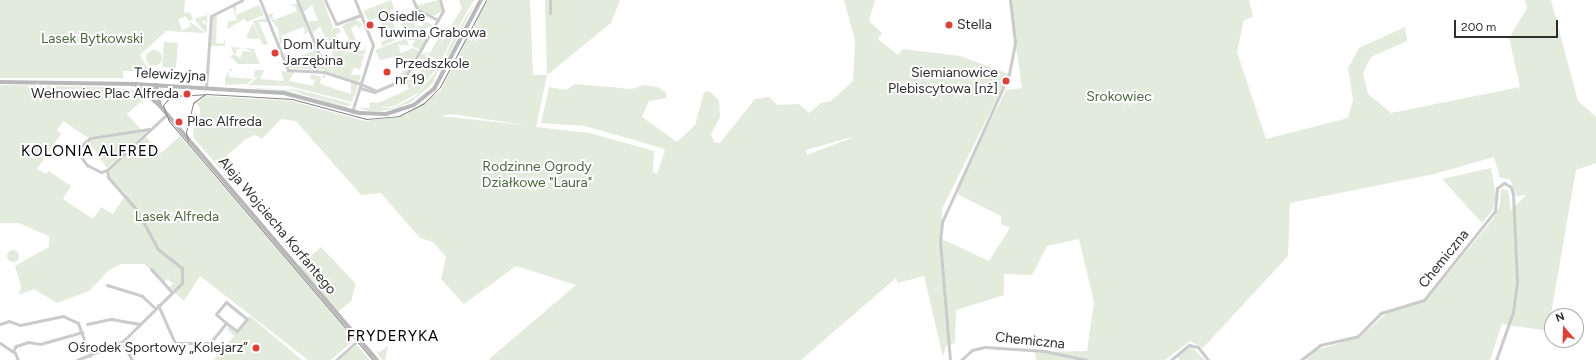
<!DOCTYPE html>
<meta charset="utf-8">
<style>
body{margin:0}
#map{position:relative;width:1596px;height:360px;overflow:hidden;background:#fff;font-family:Figtree,sans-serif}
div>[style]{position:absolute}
.green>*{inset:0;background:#e2ebdc}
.round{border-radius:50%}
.street>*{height:3px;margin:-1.5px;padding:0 1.5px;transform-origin:1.5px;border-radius:1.5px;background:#cbcbcb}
.secondary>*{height:4px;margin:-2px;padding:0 2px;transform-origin:2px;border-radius:2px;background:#b8b8b8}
.tram>*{height:1px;margin:-0.5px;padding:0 0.5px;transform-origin:0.5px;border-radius:0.5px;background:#838383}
.dots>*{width:11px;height:11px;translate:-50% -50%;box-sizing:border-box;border:2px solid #fff;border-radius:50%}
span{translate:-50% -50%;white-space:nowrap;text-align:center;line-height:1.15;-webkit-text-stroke:4px #fff;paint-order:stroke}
.poi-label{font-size:14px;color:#2e2e2e}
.left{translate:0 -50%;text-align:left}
.right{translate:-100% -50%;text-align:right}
.park-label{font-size:14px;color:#4c683d}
.street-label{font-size:14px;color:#2e2e2e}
.neighbourhood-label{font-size:15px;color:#000;letter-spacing:1px}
.north{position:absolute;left:1544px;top:308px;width:40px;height:40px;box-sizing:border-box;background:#fff;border:1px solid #ababab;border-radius:50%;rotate:340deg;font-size:11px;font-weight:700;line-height:16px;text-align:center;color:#2e2e2e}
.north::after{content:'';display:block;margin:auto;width:14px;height:18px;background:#dd4038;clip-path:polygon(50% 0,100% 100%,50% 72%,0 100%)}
.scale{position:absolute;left:1454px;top:20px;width:104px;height:18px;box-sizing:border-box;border:2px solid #2e2e2e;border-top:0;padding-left:5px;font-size:12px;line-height:14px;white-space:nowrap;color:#2e2e2e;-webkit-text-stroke:3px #fff;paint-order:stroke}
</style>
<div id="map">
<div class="green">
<i style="clip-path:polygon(0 0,185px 0,184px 13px,190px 12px,193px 19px,189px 21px,186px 16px,178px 19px,182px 30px,191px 26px,189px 21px,205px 33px,166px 31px,140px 55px,148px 69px,144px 71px,147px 79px,136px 78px,135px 71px,123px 71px,123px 78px,0 78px)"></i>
<i style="clip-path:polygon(257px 0,264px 15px,247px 22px,244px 19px,227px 29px,228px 21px,237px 20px,232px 6px,236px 5px,236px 15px,259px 5px)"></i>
<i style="clip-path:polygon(299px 0,323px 0,333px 27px,331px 31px,331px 33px,333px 28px,339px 28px,341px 32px,336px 34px,342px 51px,348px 49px,330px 73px,318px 68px,320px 62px,327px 67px,333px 51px,327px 49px,325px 53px,320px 49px,332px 45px,333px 43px,332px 34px,332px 43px,319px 49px,317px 42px,322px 45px,327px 42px,320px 26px,313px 33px,308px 21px,318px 21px,312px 5px,304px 12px)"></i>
<i style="clip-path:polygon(391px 0,394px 9px,374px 17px,394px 10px,389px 13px,396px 30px,402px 28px,405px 36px,382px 46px,381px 42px,388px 39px,379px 17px,371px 20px,372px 23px,371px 24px,363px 11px)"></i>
<i style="clip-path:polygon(414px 0,418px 5px,439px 0,442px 11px,434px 16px,418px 8px)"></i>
<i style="clip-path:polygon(459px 0,474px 0,454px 34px,448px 31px,462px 8px)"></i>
<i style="clip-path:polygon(477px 0,444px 64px,442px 63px,455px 35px)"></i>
<i style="clip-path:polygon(evenodd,486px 0,530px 0,533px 75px,547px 75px,545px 0,620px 0,611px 23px,547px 75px,536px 127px,590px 133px,654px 151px,653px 172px,657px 174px,665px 151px,662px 148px,585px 126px,541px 123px,549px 87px,566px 90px,575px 84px,632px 89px,644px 85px,658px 87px,666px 93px,667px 98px,649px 101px,642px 117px,677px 142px,695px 125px,704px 92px,709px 91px,719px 100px,720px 117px,711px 134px,714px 142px,720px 143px,755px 99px,770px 97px,777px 105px,799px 104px,809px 113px,821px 103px,831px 101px,853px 81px,855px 41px,844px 0,875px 0,869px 21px,882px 33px,878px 39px,898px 55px,903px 49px,960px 56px,1009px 74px,942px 209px,942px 239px,989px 261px,1010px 228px,1001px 224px,1001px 216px,959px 195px,956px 189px,1006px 90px,1022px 88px,1009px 0,1249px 0,1253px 17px,1244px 20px,1237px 52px,1266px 139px,1348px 118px,1353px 100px,1348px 68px,1359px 48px,1405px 27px,1407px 41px,1371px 57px,1363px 73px,1368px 94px,1391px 113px,1520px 87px,1509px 38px,1527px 8px,1525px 0,1551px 0,1578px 101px,1596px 117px,1596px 163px,1576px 170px,1548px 331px,1502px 324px,1490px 360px,1306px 360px,1316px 350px,1360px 337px,1387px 313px,1425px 302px,1493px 219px,1500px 205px,1501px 189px,1508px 190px,1511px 210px,1527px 194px,1517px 197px,1510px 179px,1500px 178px,1494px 157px,1434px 174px,1290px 203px,1288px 256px,1203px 348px,1190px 341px,1165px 360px,1036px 360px,1035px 352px,1087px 351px,1094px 302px,1079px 239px,1047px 246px,1032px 275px,1004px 274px,1004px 295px,956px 310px,955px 343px,946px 346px,943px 357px,924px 276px,898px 283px,896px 278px,801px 360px,488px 360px,576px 285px,516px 266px,464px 304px,441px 279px,446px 257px,433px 242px,420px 238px,381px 193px,361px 195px,296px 121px,281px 119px,262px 139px,255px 135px,246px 139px,223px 159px,228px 167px,222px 171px,193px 137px,195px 113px,200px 114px,200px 108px,197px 103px,206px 96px,292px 101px,365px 121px,406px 115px,441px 90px,486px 0,451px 114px,478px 118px,525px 125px,440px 116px,451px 114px,486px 0,851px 137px,851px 138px,807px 155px,806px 150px,851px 137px)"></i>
<i style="clip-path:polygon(298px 3px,308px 32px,302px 35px,305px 32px,303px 27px,281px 36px,283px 41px,287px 41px,280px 44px,278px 29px,268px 15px,275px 12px,272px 15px,274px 20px,297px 11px,295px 6px,290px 6px)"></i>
<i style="clip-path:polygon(223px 10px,217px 15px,216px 43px,223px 44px,225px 39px,225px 46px,210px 46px,213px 18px)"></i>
<i style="clip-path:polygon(418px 11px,427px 16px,423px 20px,421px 16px,413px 19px,415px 27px,424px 25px,425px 21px,434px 26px,406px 34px,398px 15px)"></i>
<i style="clip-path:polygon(207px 15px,207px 24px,204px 20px,202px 22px,207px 25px,206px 33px,194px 19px)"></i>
<i style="clip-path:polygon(266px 18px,268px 22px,259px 22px,268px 45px,262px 44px,253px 21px)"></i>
<i style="clip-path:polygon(355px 19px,362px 24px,359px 29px,357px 25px,351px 28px,360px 51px,365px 49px,365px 45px,366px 49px,364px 55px,355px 53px,364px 56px,360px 70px,354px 67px,351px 75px,361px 75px,359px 82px,331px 73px,341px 57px,354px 48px,342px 26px)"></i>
<i style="clip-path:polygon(253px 23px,259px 38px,259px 39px,246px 38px)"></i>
<i style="clip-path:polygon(437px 26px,447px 32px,436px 52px,448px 33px,453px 36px,441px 62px,423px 52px,430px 53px,442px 32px,434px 31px)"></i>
<i style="clip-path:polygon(432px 30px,420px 50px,412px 46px,415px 40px,408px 40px,409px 37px,426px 35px)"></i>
<i style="clip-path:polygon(406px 38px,409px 45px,398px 45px,401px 53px,413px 48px,419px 51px,403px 79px,393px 81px,406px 68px,395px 57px,380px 60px,375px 50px)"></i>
<i style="clip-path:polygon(164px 42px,178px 43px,176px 68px,162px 67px)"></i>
<i style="clip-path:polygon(313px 43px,317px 51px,315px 70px,290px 68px,284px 54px,291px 51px,288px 54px,290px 60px,313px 51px,311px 45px,306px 45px)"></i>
<i style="clip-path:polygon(231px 47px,244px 48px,237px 49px,235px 55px,240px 58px,243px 51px,253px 52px,245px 48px,257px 49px,254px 50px,260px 64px,238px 64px,230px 56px,234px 55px)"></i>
<i class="round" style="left:146px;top:50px;width:16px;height:16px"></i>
<i style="clip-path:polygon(422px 53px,432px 58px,415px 87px,407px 80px,414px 88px,432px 59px,440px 63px,418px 93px,394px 106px,373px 109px,370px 108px,358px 105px,369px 108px,370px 102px,378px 103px,409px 89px,407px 84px,402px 83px,409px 73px,410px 78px,415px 81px,427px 60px,419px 59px)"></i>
<i style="clip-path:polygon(442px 64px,432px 84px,411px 102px,397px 108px,381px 111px,368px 111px,358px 108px,394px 108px,415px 97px)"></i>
<i style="clip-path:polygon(231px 68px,233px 71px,229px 71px,229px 77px,253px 79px,255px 70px,264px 70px,260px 79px,284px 81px,281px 71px,294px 72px,289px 81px,313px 86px,315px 80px,310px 79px,311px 74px,321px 77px,320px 83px,322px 76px,324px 74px,326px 78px,322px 77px,320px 84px,351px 94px,351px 82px,358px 85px,352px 102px,317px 93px,319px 84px,317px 93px,288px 86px,248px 85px,256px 79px,258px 75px,247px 84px,225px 85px,225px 78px)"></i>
<i style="clip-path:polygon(151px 76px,201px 78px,155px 79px)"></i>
<i style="clip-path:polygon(0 85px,112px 87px,140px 91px,146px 97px,127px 114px,141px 130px,87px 137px,63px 121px,57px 130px,61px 134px,37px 169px,46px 174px,49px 171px,71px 186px,63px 199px,93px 219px,101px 207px,113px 214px,126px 194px,110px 178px,109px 169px,146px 137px,161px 153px,180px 136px,351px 335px,352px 342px,331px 360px,308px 360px,200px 276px,184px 301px,169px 287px,173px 284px,168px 279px,164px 282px,144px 264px,121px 264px,109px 270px,89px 291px,57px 303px,34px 289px,19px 295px,21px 286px,15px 266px,49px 247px,49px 236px,19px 223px,0 223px)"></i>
<i style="clip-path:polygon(241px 87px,287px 90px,306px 94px,288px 89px,299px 90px,352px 104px,347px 106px,312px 95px,348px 107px,345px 107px,294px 92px)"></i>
<i style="clip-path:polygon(147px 131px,107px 168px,88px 141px,91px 139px)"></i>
<i style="clip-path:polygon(1491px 168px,1496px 196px,1492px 211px,1482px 223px,1442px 179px)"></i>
<i style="clip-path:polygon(321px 247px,356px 284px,351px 301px,338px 312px,299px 266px)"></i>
<i class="round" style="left:7px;top:250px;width:12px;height:12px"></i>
<i style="clip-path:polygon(250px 316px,302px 360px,214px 360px,234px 336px,227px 329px,229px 327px,237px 333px)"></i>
<i style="clip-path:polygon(357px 345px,370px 360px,339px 360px,348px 352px)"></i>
<i style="clip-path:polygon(388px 346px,385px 360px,382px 360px,376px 351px,380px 352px)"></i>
<i style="clip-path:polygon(1188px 346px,1192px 347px,1205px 360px,1179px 360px,1178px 356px)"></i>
</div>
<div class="street">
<i style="left:260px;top:0;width:75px;rotate:68.2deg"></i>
<i style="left:288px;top:70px;width:36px;rotate:3deg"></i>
<i style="left:324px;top:72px;width:40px;rotate:18deg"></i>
<i style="left:297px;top:0;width:61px;rotate:67.7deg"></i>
<i style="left:320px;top:56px;width:16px;rotate:105deg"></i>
<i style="left:325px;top:0;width:26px;rotate:65deg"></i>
<i style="left:336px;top:24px;width:27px;rotate:-20deg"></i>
<i style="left:413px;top:0;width:10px;rotate:66deg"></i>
<i style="left:417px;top:9px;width:24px;rotate:28deg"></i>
<i style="left:550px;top:0;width:13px;rotate:90deg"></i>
<i style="left:361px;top:84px;width:17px;rotate:24deg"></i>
<i style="left:206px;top:88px;width:72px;rotate:-86deg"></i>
<i style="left:211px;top:16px;width:35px;rotate:-27deg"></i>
<i style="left:360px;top:88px;width:15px;rotate:16deg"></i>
<i style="left:374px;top:92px;width:33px;rotate:-23deg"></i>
<i style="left:404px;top:79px;width:78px;rotate:-60.2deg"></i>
<i style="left:443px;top:11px;width:11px;rotate:-105deg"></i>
<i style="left:352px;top:112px;width:70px;rotate:-72.6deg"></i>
<i style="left:373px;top:45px;width:48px;rotate:-111.8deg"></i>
<i style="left:149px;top:129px;width:60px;rotate:171.3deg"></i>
<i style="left:90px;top:138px;width:18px;rotate:139deg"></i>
<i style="left:76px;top:150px;width:19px;rotate:54deg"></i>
<i style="left:87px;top:165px;width:16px;rotate:27deg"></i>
<i style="left:101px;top:172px;width:6px;rotate:-18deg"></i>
<i style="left:107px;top:170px;width:82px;rotate:-43deg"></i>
<i style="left:151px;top:269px;width:31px;rotate:48deg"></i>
<i style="left:107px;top:285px;width:37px;rotate:17deg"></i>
<i style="left:142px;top:296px;width:18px;rotate:43deg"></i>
<i style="left:158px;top:305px;width:42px;rotate:65.9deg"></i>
<i style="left:175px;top:343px;width:35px"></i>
<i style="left:210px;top:343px;width:26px;rotate:-51deg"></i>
<i style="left:226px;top:323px;width:13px;rotate:-138deg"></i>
<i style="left:216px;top:314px;width:16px;rotate:-50deg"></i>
<i style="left:226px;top:302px;width:27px;rotate:39deg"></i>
<i style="left:247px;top:319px;width:16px;rotate:130deg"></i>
<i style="left:237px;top:331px;width:14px;rotate:-144deg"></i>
<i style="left:0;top:324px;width:9px;rotate:-18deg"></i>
<i style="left:9px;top:321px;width:12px;rotate:20deg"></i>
<i style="left:20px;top:325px;width:44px;rotate:-11.8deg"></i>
<i style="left:63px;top:316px;width:17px;rotate:25deg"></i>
<i style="left:78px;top:323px;width:35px;rotate:70deg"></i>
<i style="left:87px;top:324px;width:25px;rotate:-12deg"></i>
<i style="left:111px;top:319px;width:29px;rotate:10deg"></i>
<i style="left:122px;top:342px;width:21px;rotate:61deg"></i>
<i style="left:0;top:343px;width:18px;rotate:34deg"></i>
<i style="left:15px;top:353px;width:8px;rotate:67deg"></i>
<i style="left:13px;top:351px;width:6px;rotate:-59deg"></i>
<i style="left:16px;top:346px;width:13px;rotate:-18deg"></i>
<i style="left:28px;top:342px;width:12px;rotate:9deg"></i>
<i style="left:40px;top:344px;width:44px;rotate:-15.9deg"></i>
<i style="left:77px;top:360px;width:48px;rotate:-21.8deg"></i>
<i style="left:122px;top:342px;width:84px;rotate:-44.5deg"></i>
<i style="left:182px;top:283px;width:15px;rotate:-90deg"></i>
<i style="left:182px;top:268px;width:31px;rotate:-142deg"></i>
<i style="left:158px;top:249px;width:46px;rotate:-118.8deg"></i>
<i style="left:136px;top:209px;width:43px;rotate:-131.2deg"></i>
<i style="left:108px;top:177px;width:7px;rotate:-98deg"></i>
<i style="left:336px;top:360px;width:31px;rotate:-42deg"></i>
<i style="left:950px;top:360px;width:118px;rotate:-94.8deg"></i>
<i style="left:940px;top:242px;width:20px;rotate:-84deg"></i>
<i style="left:942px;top:222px;width:162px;rotate:-65.6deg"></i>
<i style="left:1009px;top:74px;width:33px;rotate:-79deg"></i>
<i style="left:1015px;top:42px;width:42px;rotate:-96.8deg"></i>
<i style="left:961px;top:360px;width:15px;rotate:-42deg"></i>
<i style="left:972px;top:350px;width:13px;rotate:-13deg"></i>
<i style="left:985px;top:347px;width:60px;rotate:3.8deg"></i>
<i style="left:1045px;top:351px;width:42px;rotate:12.4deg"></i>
<i style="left:1171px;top:360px;width:23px;rotate:-40deg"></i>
<i style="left:1189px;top:345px;width:9px;rotate:13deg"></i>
<i style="left:1198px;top:347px;width:16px;rotate:52deg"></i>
<i style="left:1301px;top:360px;width:24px;rotate:-38deg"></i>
<i style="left:1320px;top:345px;width:39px;rotate:-13deg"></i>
<i style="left:1358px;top:336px;width:33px;rotate:-45deg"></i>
<i style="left:1381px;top:313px;width:45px;rotate:-16.8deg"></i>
<i style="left:1424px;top:300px;width:114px;rotate:-51.4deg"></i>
<i style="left:1495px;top:211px;width:23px;rotate:-85deg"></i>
<i style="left:1497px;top:188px;width:9px;rotate:-36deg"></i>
<i style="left:1504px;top:183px;width:8px;rotate:30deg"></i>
<i style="left:1511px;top:187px;width:7px;rotate:74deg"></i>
<i style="left:1513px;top:194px;width:89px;rotate:87.4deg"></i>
<i style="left:1517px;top:283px;width:29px;rotate:98deg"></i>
<i style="left:1513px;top:312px;width:51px;rotate:109.5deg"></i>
</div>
<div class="secondary">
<i style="left:0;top:82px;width:135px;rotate:0.8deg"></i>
<i style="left:135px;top:84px;width:149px;rotate:3.5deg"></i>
<i style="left:284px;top:93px;width:78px;rotate:14.9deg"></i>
<i style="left:359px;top:113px;width:27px;rotate:2deg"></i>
<i style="left:386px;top:114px;width:29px;rotate:-18deg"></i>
<i style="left:414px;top:105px;width:26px;rotate:-39deg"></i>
<i style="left:434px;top:89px;width:101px;rotate:-62.2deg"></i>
<i style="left:135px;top:84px;width:33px;rotate:41deg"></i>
<i style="left:160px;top:106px;width:334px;rotate:49.5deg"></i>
<i style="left:156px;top:85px;width:21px;rotate:79deg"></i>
<i style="left:152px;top:97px;width:12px;rotate:-76deg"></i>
</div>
<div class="tram">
<i style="left:188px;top:141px;width:9px;rotate:-103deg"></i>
<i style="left:186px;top:132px;width:30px;rotate:-76deg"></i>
<i style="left:193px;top:103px;width:14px;rotate:-36deg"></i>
<i style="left:373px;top:360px;width:314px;rotate:-130.5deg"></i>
<i style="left:169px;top:121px;width:17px;rotate:-111deg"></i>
<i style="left:163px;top:105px;width:12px;rotate:-48deg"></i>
<i style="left:171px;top:96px;width:35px;rotate:-3deg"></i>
<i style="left:206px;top:94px;width:86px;rotate:3.3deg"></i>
<i style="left:292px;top:99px;width:77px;rotate:15.1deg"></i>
<i style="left:366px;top:119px;width:33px;rotate:-5deg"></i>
<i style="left:399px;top:116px;width:28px;rotate:-27deg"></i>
<i style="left:424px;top:103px;width:23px;rotate:-45deg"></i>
<i style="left:440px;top:87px;width:98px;rotate:-62.1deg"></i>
</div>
<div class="dots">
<i style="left:370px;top:25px;background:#dd4038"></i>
<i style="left:949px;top:25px;background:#dd4038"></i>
<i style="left:275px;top:53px;background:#dd4038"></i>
<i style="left:387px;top:72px;background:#dd4038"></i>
<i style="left:1006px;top:81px;background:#dd4038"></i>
<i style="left:187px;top:94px;background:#dd4038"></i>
<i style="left:179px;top:122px;background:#dd4038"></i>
<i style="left:256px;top:348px;background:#dd4038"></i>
</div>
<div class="poi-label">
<span class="left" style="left:378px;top:25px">Osiedle<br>Tuwima Grabowa</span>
<span class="left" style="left:957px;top:25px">Stella</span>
<span class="left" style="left:283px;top:53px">Dom Kultury<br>Jarzębina</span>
<span class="left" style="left:395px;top:72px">Przedszkole<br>nr 19</span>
<span class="right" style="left:998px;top:81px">Siemianowice<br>Plebiscytowa [nż]</span>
<span class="right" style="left:179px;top:94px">Wełnowiec Plac Alfreda</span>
<span class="left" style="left:187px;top:122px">Plac Alfreda</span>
<span class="right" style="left:248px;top:348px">Ośrodek Sportowy „Kolejarz”</span>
</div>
<div class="park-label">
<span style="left:92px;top:39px">Lasek Bytkowski</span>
<span style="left:1119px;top:97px">Srokowiec</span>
<span style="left:537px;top:175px">Rodzinne Ogrody<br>Działkowe "Laura"</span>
<span style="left:177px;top:217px">Lasek Alfreda</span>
</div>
<div class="street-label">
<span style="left:170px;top:75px;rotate:3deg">Telewizyjna</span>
<span style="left:277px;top:226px;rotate:50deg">Aleja Wojciecha Korfantego</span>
<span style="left:1444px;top:259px;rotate:-51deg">Chemiczna</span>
<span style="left:1030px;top:341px;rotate:6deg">Chemiczna</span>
</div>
<div class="neighbourhood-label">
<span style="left:90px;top:152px">KOLONIA ALFRED</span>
<span style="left:393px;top:337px">FRYDERYKA</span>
</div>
<div class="north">N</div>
<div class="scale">200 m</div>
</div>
